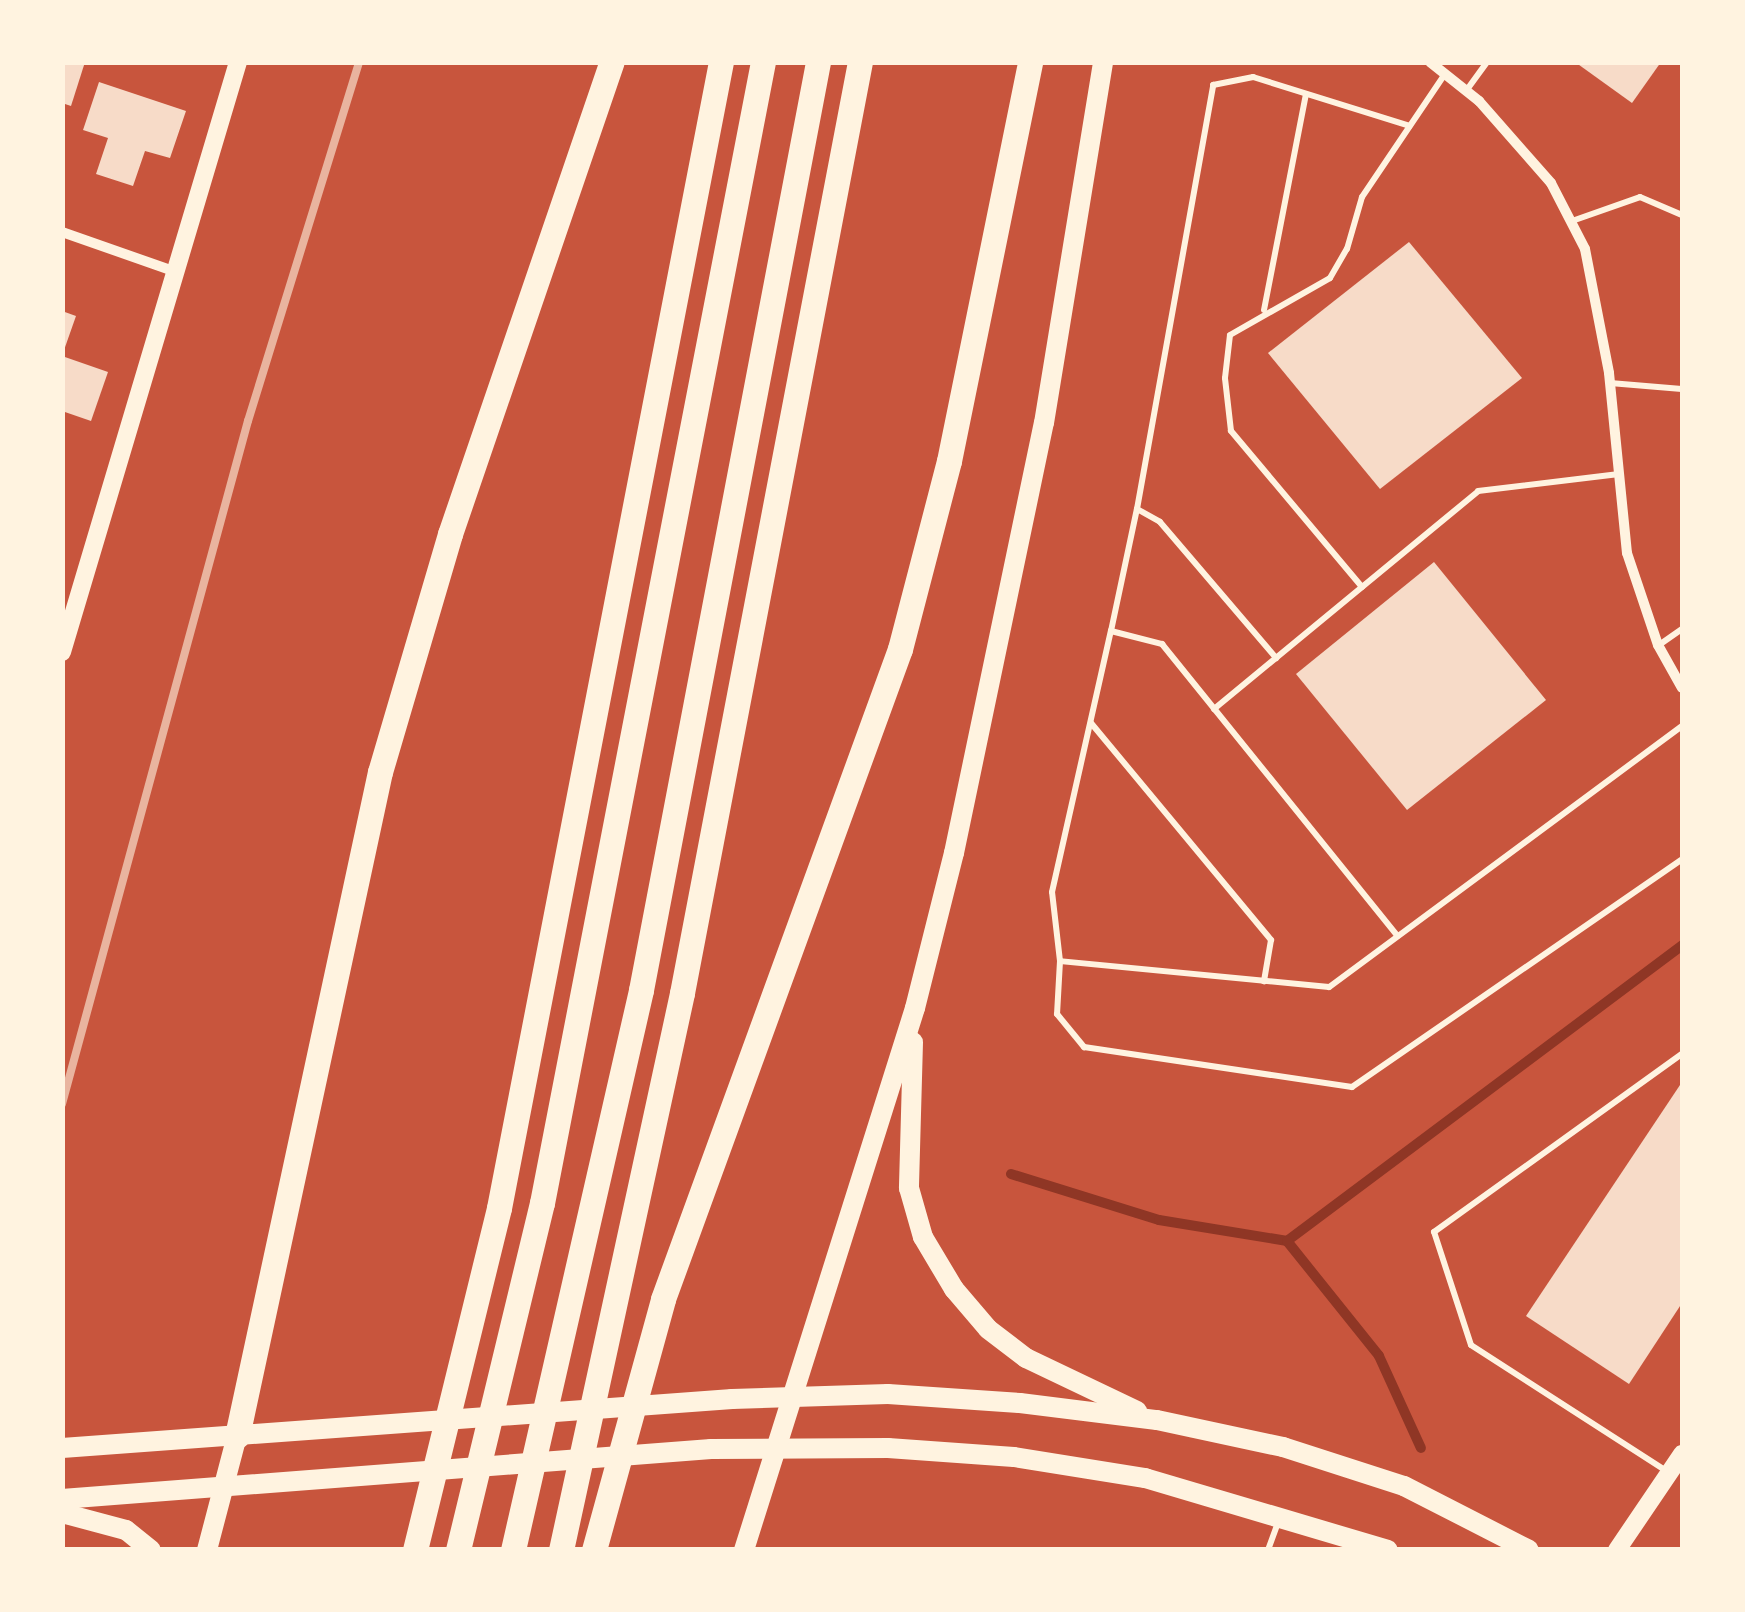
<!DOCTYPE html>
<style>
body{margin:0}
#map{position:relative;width:1745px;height:1612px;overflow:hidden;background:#c8553d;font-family:Commissioner,sans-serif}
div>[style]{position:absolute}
.stream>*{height:10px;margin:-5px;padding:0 5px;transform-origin:5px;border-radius:5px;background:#8f3625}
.building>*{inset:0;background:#f7dbc8}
.service>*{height:6px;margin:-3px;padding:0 3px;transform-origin:3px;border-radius:3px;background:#fff3e0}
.minor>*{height:10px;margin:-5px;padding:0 5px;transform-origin:5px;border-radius:5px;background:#fff3e0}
.tertiary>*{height:18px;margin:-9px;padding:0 9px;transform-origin:9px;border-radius:9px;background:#fff3e0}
.secondary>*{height:20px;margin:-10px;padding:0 10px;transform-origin:10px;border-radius:10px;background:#fff3e0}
.motorway>*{height:25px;margin:-12.5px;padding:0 12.5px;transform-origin:12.5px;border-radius:12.5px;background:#fff3e0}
.rail>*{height:8px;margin:-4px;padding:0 4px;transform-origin:4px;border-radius:4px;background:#e9b49f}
span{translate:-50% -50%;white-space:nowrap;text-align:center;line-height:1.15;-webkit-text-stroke:10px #fff3e0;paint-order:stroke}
.frame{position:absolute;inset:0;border:65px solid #fff3e0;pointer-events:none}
</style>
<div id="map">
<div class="stream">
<i style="left:1011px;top:1174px;width:155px;rotate:17.3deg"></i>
<i style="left:1159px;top:1220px;width:130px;rotate:9.3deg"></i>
<i style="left:1287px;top:1241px;width:494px;rotate:-36.8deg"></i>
<i style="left:1287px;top:1241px;width:147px;rotate:51.3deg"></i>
<i style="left:1379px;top:1356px;width:101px;rotate:65.5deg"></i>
</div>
<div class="building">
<i style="clip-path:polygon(62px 62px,85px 62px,71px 106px,62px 103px)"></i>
<i style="clip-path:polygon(1575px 62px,1661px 62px,1632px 103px)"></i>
<i style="clip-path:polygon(99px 82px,186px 111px,170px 158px,145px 151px,133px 186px,96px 174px,108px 138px,83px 130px)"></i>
<i style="clip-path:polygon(1409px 242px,1522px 378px,1380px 489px,1268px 353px)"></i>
<i style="clip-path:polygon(62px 311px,76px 316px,63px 353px,62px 353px)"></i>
<i style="clip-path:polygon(62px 356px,108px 372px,91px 421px,62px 411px)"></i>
<i style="clip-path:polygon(1434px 562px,1546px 700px,1407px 810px,1296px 674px)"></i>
<i style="clip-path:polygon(1682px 1082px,1682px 1303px,1629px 1384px,1526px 1316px)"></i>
</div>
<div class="service">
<i style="left:1466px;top:91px;width:36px;rotate:-54deg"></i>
<i style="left:1572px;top:221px;width:72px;rotate:-19.4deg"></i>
<i style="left:1640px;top:197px;width:46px;rotate:23.2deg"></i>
<i style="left:1264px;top:310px;width:220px;rotate:-79deg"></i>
<i style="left:1610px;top:383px;width:72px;rotate:4.8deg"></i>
<i style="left:1137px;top:509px;width:431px;rotate:-79.8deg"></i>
<i style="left:1213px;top:85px;width:41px;rotate:-11.3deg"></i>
<i style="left:1253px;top:77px;width:164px;rotate:17.3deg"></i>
<i style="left:1362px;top:587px;width:204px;rotate:-130deg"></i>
<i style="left:1231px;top:431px;width:53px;rotate:-96.5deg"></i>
<i style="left:1225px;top:378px;width:43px;rotate:-83.4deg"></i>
<i style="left:1230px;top:335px;width:115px;rotate:-29.7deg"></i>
<i style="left:1330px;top:278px;width:34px;rotate:-60deg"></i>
<i style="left:1347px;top:249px;width:54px;rotate:-73.9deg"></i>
<i style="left:1362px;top:197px;width:148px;rotate:-56deg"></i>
<i style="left:1111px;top:631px;width:125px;rotate:-78deg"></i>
<i style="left:1137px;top:509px;width:26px;rotate:29deg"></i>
<i style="left:1160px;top:522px;width:179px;rotate:49.5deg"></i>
<i style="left:1659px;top:645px;width:28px;rotate:-35deg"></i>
<i style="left:1214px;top:709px;width:342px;rotate:-39.5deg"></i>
<i style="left:1478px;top:491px;width:142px;rotate:-6.9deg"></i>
<i style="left:1091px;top:723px;width:282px;rotate:50.3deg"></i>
<i style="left:1271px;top:940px;width:42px;rotate:99.7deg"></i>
<i style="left:1682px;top:726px;width:439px;rotate:143.5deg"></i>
<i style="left:1329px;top:987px;width:270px;rotate:-174.5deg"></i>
<i style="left:1060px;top:961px;width:53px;rotate:93.2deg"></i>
<i style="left:1057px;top:1014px;width:43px;rotate:50.7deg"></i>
<i style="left:1084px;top:1047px;width:271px;rotate:8.5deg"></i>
<i style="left:1352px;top:1087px;width:401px;rotate:-34.6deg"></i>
<i style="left:1060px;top:961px;width:69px;rotate:-96.6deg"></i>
<i style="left:1052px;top:892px;width:268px;rotate:-77.3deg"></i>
<i style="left:1111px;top:631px;width:53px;rotate:14.3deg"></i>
<i style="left:1162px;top:644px;width:375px;rotate:51.1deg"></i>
<i style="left:1668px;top:1472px;width:234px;rotate:-147.2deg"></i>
<i style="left:1471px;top:1345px;width:119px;rotate:-108.1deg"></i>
<i style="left:1434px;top:1232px;width:305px;rotate:-35.7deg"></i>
<i style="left:1268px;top:1550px;width:30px;rotate:-70deg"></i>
</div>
<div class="minor">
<i style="left:1430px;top:62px;width:63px;rotate:38.5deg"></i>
<i style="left:1479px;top:101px;width:109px;rotate:48.7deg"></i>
<i style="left:1551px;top:183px;width:74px;rotate:62.7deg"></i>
<i style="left:1585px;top:249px;width:126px;rotate:79deg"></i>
<i style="left:1609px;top:373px;width:181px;rotate:84.3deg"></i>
<i style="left:1627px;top:553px;width:97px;rotate:71.4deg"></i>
<i style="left:1658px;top:645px;width:49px;rotate:60.8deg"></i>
<i style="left:62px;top:232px;width:121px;rotate:19.3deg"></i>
</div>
<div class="tertiary">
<i style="left:62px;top:652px;width:616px;rotate:-73.39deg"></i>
<i style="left:1617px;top:1550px;width:116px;rotate:-55.9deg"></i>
</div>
<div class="secondary">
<i style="left:913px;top:1042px;width:146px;rotate:91.6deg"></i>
<i style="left:909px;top:1188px;width:51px;rotate:74.1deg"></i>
<i style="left:923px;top:1237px;width:61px;rotate:59.2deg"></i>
<i style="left:954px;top:1289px;width:52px;rotate:49.6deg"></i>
<i style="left:988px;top:1329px;width:48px;rotate:37.3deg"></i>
<i style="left:1026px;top:1358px;width:123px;rotate:25.5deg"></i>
<i style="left:62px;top:1448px;width:672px;rotate:-4.18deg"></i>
<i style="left:732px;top:1399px;width:156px;rotate:-1.8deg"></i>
<i style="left:888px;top:1394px;width:132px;rotate:3.9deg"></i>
<i style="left:1020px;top:1403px;width:138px;rotate:7.1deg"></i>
<i style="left:1157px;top:1420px;width:129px;rotate:12.1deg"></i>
<i style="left:1283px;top:1447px;width:127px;rotate:17.9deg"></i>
<i style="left:1404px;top:1486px;width:140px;rotate:27.1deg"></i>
<i style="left:62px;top:1499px;width:651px;rotate:-4.41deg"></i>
<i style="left:711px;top:1449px;width:177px;rotate:-0.3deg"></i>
<i style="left:888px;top:1448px;width:126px;rotate:4.1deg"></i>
<i style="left:1014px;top:1457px;width:133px;rotate:9.1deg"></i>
<i style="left:1145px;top:1478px;width:253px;rotate:16.5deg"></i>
<i style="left:62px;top:1513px;width:66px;rotate:14.9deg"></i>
<i style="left:126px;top:1530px;width:32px;rotate:39deg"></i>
<i style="left:207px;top:1550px;width:118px;rotate:-75.3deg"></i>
<i style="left:744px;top:1550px;width:568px;rotate:-72.49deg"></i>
<i style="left:915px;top:1008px;width:160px;rotate:-75.9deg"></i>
<i style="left:954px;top:853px;width:439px;rotate:-78.2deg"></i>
<i style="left:1044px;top:423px;width:366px;rotate:-80.7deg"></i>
</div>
<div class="motorway">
<i style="left:237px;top:1436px;width:679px;rotate:-77.85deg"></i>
<i style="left:380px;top:772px;width:248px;rotate:-73.6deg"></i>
<i style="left:450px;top:534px;width:499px;rotate:-71.1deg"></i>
<i style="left:415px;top:1550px;width:352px;rotate:-76.2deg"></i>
<i style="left:499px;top:1208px;width:1167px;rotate:-79.04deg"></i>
<i style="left:458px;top:1550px;width:357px;rotate:-76.4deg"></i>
<i style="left:542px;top:1203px;width:1162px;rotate:-79.04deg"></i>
<i style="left:513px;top:1550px;width:574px;rotate:-77.12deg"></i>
<i style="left:641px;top:990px;width:945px;rotate:-79.2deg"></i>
<i style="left:561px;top:1550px;width:570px;rotate:-77.74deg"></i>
<i style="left:682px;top:993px;width:948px;rotate:-79.18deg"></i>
<i style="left:594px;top:1550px;width:260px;rotate:-74.6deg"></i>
<i style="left:663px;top:1299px;width:692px;rotate:-69.97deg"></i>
<i style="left:900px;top:649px;width:194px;rotate:-75.4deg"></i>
<i style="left:949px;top:461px;width:407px;rotate:-78.5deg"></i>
</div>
<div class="rail">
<i style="left:62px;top:1104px;width:708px;rotate:-74.77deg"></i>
<i style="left:248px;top:421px;width:376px;rotate:-72.8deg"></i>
</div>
<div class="frame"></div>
</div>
